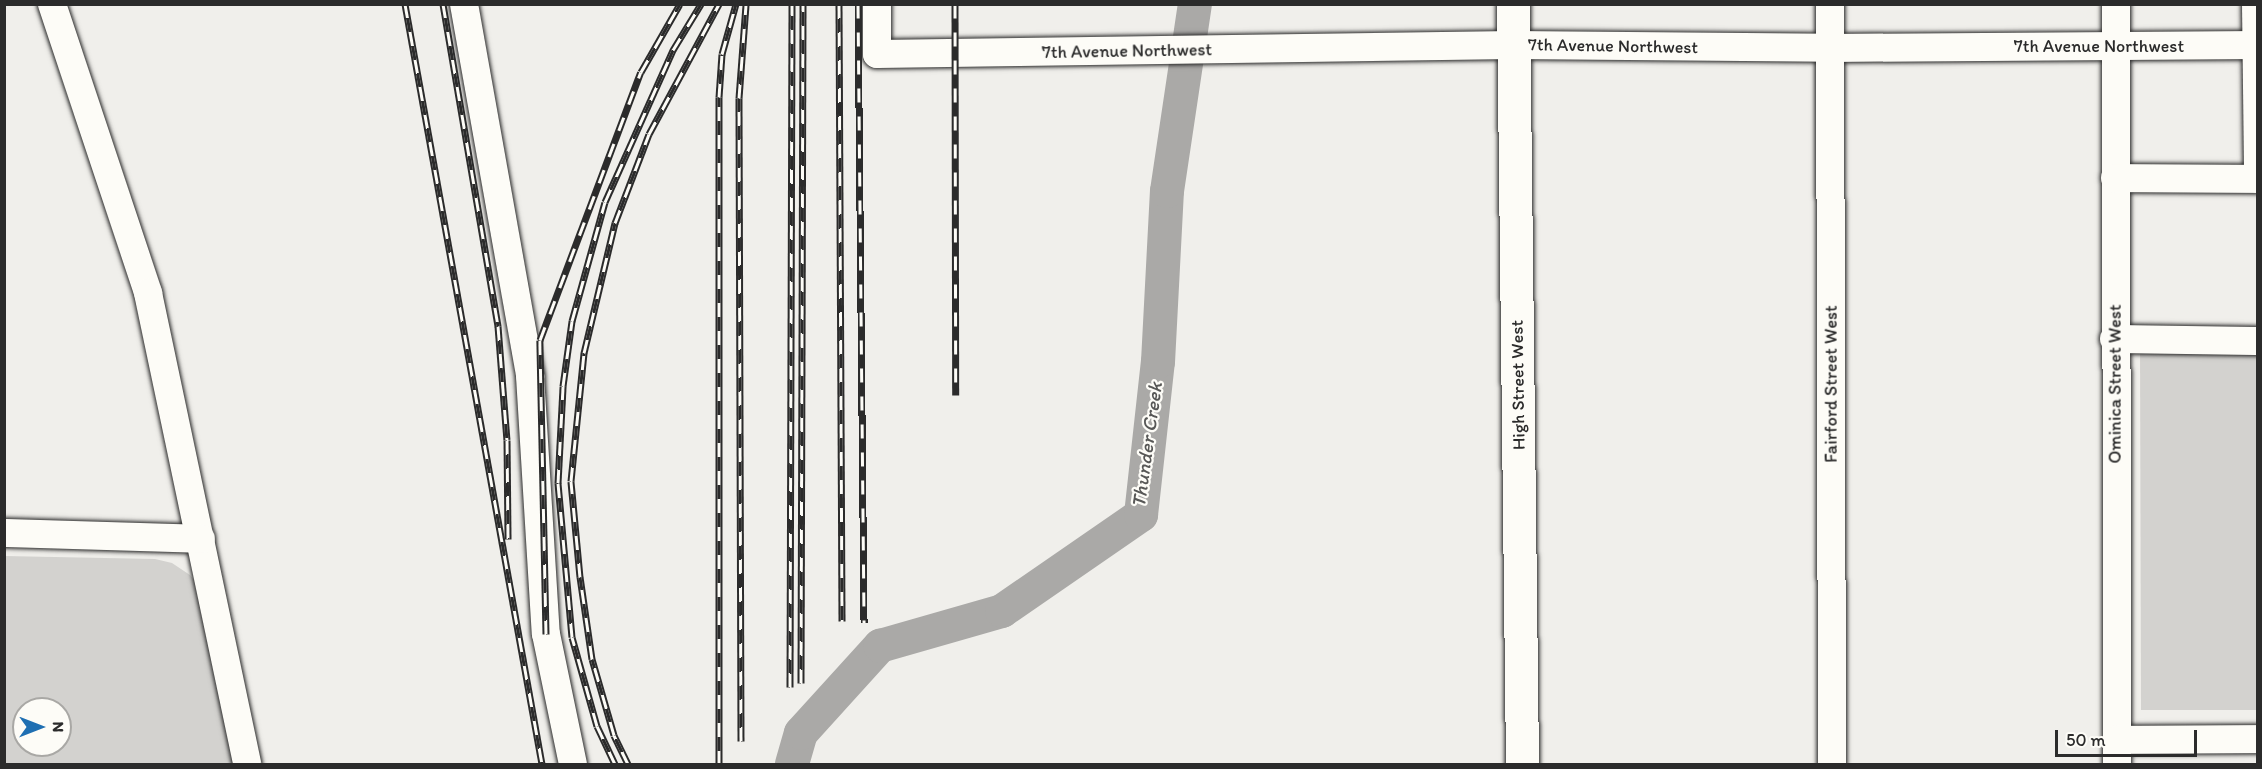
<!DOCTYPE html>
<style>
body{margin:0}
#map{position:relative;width:2262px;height:769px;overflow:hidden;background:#f0efeb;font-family:Itim,sans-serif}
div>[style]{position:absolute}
.green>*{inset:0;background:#d3d2cf}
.river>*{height:34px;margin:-17px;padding:0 17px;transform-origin:17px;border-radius:17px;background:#aaa9a7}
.roads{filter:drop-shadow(0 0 2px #2b2b2b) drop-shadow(0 0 2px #2b2b2b)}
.minor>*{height:28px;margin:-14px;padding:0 14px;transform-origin:14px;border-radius:14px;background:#fdfcf7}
.major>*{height:33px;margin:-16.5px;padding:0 16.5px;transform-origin:16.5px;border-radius:16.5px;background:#fdfcf7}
.rail>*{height:7px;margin-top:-3.5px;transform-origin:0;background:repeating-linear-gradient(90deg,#fdfcf7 0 14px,#2b2b2b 0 28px);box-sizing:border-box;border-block:2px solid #2b2b2b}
span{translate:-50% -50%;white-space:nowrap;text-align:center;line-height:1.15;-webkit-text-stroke:4.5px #fdfcf7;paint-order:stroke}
.street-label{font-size:18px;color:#2b2b2b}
.water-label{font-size:20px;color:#575756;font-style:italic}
.frame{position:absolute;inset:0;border:6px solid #2b2b2b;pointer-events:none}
.north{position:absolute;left:12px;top:697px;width:60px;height:60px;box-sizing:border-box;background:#fdfcf7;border:2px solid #a9a8a5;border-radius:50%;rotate:90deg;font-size:16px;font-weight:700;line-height:24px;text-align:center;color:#2b2b2b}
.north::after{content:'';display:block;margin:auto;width:21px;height:27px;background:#1f6fb2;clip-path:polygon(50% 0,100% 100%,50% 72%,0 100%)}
.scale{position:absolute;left:2055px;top:730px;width:142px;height:27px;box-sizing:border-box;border:3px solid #2b2b2b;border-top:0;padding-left:8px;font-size:18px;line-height:21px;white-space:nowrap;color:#2b2b2b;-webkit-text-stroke:4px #fdfcf7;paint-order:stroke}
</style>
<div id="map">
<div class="green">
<i style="clip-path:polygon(2140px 338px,2257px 338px,2257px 710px,2141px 710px)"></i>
<i style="clip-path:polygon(evenodd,5px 556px,155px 559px,172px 563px,190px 575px,198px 586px,240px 764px,5px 764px,5px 556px,24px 709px,60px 709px,60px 745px,24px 745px,24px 709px)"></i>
</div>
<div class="river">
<i style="left:792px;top:764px;width:32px;rotate:-74deg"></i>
<i style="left:801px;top:733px;width:118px;rotate:-47.8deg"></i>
<i style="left:880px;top:646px;width:127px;rotate:-16deg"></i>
<i style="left:1002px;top:611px;width:169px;rotate:-34.6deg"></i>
<i style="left:1141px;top:515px;width:154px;rotate:-83.7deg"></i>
<i style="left:1158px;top:362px;width:171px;rotate:-87deg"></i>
<i style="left:1167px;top:191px;width:189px;rotate:-81.5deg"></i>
</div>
<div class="roads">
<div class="minor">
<i style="left:52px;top:4px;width:305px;rotate:71.6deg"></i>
<i style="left:148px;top:293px;width:481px;rotate:78.1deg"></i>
<i style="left:464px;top:4px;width:378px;rotate:79.9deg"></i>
<i style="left:530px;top:376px;width:258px;rotate:86.5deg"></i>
<i style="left:546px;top:634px;width:133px;rotate:78.3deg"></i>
<i style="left:877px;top:4px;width:50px;rotate:90deg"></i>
<i style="left:877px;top:54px;width:636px;rotate:-0.81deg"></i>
<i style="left:1513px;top:45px;width:317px;rotate:0.5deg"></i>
<i style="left:1830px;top:48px;width:428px;rotate:-0.4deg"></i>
<i style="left:1830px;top:4px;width:760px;rotate:89.85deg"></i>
<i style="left:2116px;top:4px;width:760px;rotate:89.92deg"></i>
<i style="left:2256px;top:4px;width:175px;rotate:89.3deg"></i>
<i style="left:2115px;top:178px;width:141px;rotate:0.4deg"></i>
<i style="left:2114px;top:339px;width:144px;rotate:0.8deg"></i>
<i style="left:4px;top:533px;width:197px;rotate:1.7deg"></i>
<i style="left:2117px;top:740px;width:141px;rotate:-0.4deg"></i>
</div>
<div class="major">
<i style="left:1513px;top:4px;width:760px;rotate:89.32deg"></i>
</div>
</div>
<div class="rail">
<i style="left:405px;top:4px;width:772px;rotate:79.78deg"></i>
<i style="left:443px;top:4px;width:327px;rotate:80.3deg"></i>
<i style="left:498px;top:326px;width:114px;rotate:85.5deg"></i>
<i style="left:507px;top:440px;width:99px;rotate:89.4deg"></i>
<i style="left:839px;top:4px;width:617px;rotate:89.72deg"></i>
<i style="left:858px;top:4px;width:619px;rotate:89.44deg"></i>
<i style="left:955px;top:4px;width:391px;rotate:89.9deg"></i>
<i style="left:546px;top:634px;width:294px;rotate:-91.2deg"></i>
<i style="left:540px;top:340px;width:286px;rotate:-69.4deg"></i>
<i style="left:641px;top:72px;width:78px;rotate:-60.2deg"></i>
<i style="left:801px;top:683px;width:679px;rotate:-89.83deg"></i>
<i style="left:790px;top:687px;width:683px;rotate:-89.83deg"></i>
<i style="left:741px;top:741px;width:643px;rotate:-90.18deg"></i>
<i style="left:739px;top:98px;width:94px;rotate:-85.7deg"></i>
<i style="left:615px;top:764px;width:42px;rotate:-115.3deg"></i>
<i style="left:597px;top:726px;width:92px;rotate:-105.7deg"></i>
<i style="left:572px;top:637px;width:155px;rotate:-95.2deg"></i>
<i style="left:558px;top:483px;width:97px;rotate:-87deg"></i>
<i style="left:563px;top:386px;width:66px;rotate:-82.1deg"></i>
<i style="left:572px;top:321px;width:123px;rotate:-74.5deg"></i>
<i style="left:605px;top:202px;width:167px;rotate:-65.9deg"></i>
<i style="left:673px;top:50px;width:54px;rotate:-58.7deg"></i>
<i style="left:628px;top:764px;width:32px;rotate:-116deg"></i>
<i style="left:614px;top:735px;width:79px;rotate:-106.1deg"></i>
<i style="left:592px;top:659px;width:83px;rotate:-98.3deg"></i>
<i style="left:580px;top:577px;width:96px;rotate:-95.4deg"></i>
<i style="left:571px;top:481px;width:129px;rotate:-84.2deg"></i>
<i style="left:584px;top:353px;width:134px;rotate:-76.6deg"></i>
<i style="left:615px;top:223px;width:95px;rotate:-69.1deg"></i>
<i style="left:649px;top:134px;width:148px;rotate:-61.7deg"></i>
<i style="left:719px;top:764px;width:667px;rotate:-90deg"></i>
<i style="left:719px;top:97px;width:43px;rotate:-86deg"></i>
<i style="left:722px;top:54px;width:52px;rotate:-74.4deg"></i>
</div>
<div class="street-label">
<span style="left:1613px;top:46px;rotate:1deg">7th Avenue Northwest</span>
<span style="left:2099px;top:46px">7th Avenue Northwest</span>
<span style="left:1127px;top:51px;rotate:-1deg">7th Avenue Northwest</span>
<span style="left:1831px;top:384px;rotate:-90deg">Fairford Street West</span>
<span style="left:2115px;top:384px;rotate:-90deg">Ominica Street West</span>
<span style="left:1518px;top:385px;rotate:-91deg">High Street West</span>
</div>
<div class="water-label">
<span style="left:1147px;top:445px;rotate:-82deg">Thunder Creek</span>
</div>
<div class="frame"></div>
<div class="north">N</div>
<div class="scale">50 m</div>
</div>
